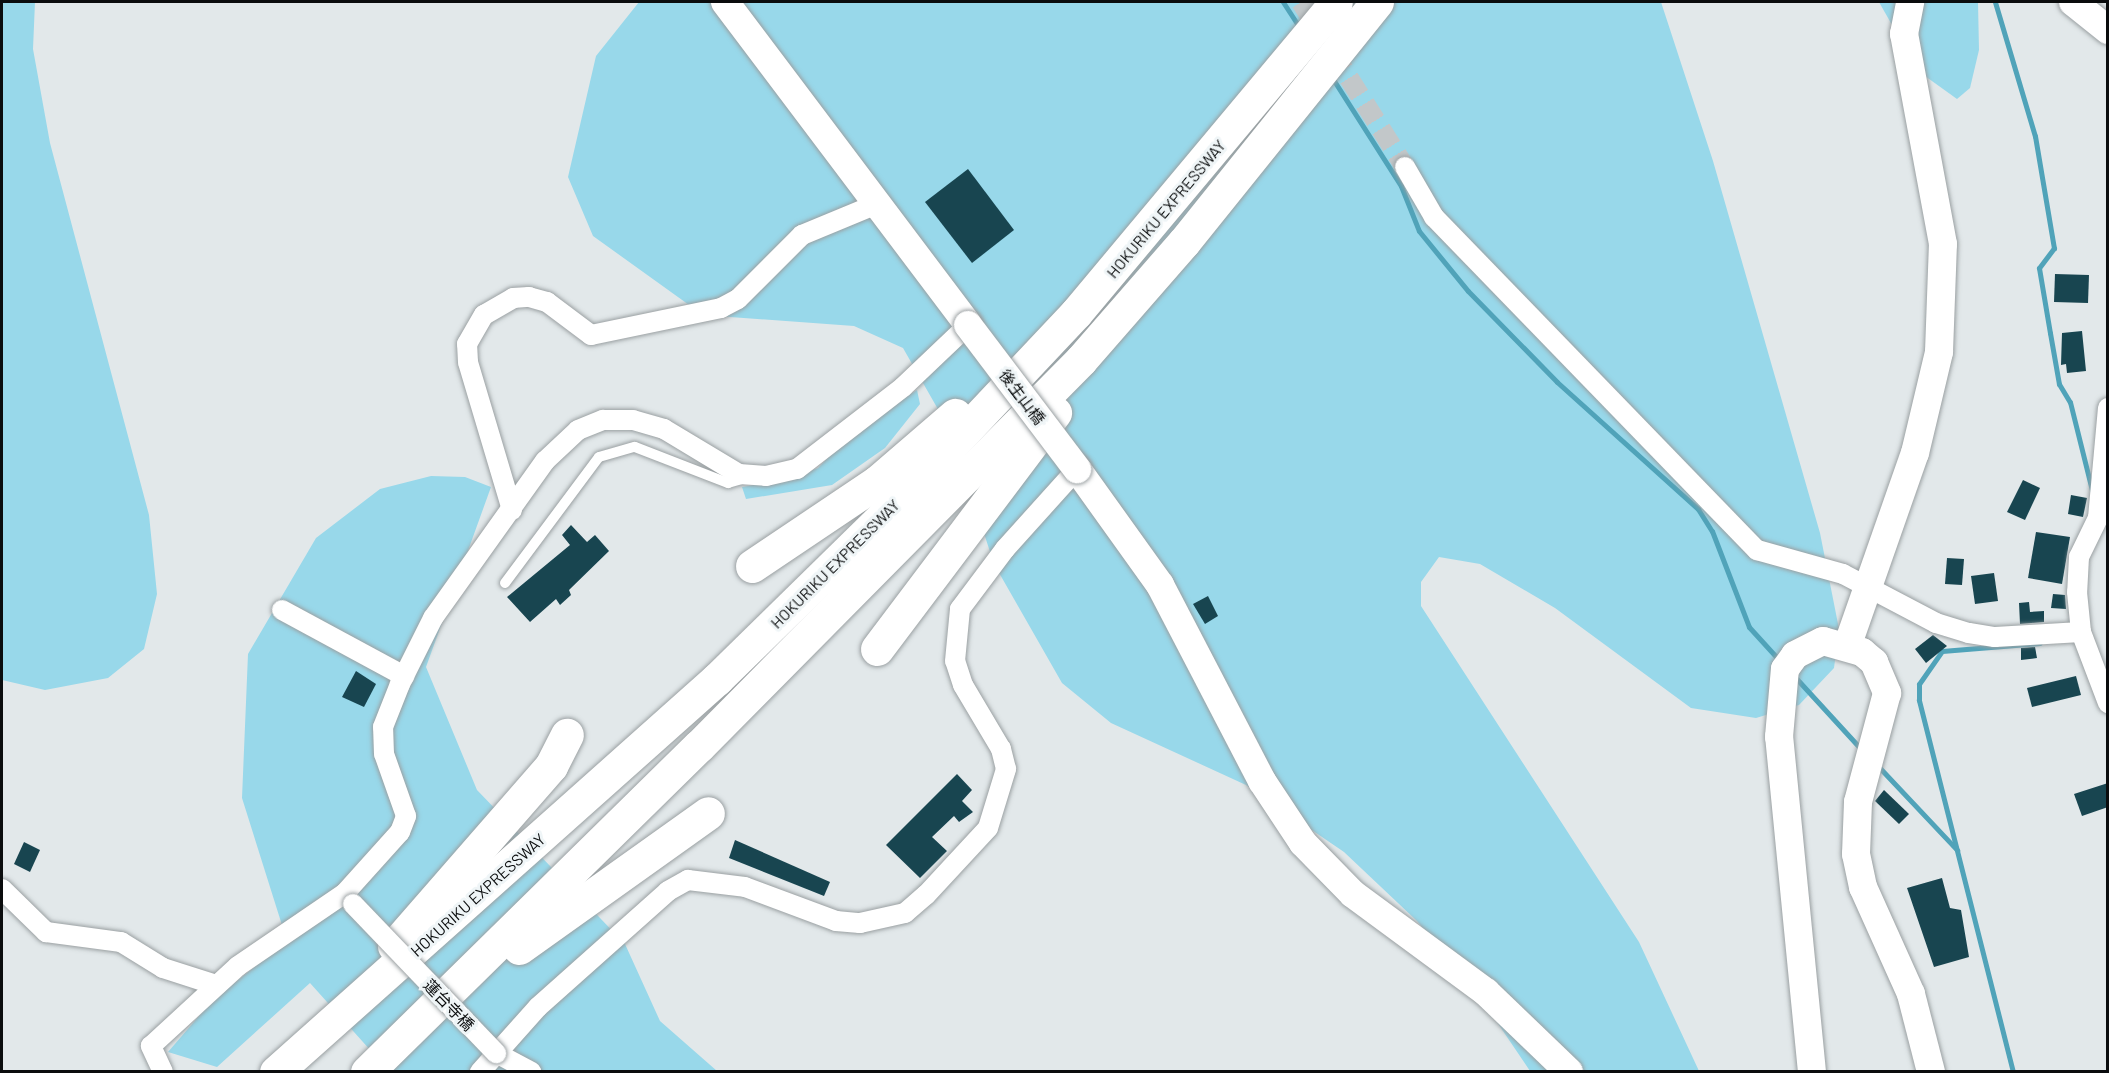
<!DOCTYPE html>
<meta charset="utf-8">
<style>
body{margin:0}
#map{position:relative;width:2109px;height:1073px;overflow:hidden;background:#e2e8ea;font-family:Barlow,"Noto Sans JP",sans-serif}
div>[style]{position:absolute}
.green>*{inset:0;background:#98d8ea}
.stream>*{height:5px;margin:-2.5px;padding:0 2.5px;transform-origin:2.5px;border-radius:2.5px;background:#50a3b9}
.building>*{inset:0;background:#184550}
.street-tunnel>*{height:20px;margin-top:-10px;transform-origin:0;background:repeating-linear-gradient(90deg,#c2c7c9 0 20px,transparent 0 30px)}
.roads{filter:drop-shadow(0 0 2px #9aa0a2) drop-shadow(0 0 2px #9aa0a2)}
.lane>*{height:10px;margin:-5px;padding:0 5px;transform-origin:5px;border-radius:5px;background:#fff}
.street>*{height:20px;margin:-10px;padding:0 10px;transform-origin:10px;border-radius:10px;background:#fff}
.secondary>*{height:28px;margin:-14px;padding:0 14px;transform-origin:14px;border-radius:14px;background:#fff}
.highway>*{height:33px;margin:-16.5px;padding:0 16.5px;transform-origin:16.5px;border-radius:16.5px;background:#fff}
.bridges{filter:drop-shadow(0 0 2px #9aa0a2) drop-shadow(0 0 2px #9aa0a2)}
.street-bridge>*{height:20px;margin:-10px;padding:0 10px;transform-origin:10px;border-radius:10px;background:#fff}
.secondary-bridge>*{height:28px;margin:-14px;padding:0 14px;transform-origin:14px;border-radius:14px;background:#fff}
span{translate:-50% -50%;white-space:nowrap;text-align:center;line-height:1.15;-webkit-text-stroke:6px #eff5f7;paint-order:stroke}
.street-label{font-size:16px;color:#0a0c0d}
.frame{position:absolute;inset:0;border:3px solid #0a0c0d;pointer-events:none}
</style>
<div id="map">
<div class="green">
<i style="clip-path:polygon(2px 2px,35px 2px,33px 49px,50px 143px,149px 515px,157px 594px,144px 649px,108px 678px,45px 690px,2px 680px)"></i>
<i style="clip-path:polygon(639px 2px,1661px 2px,1713px 161px,1820px 533px,1839px 629px,1834px 668px,1799px 705px,1756px 718px,1691px 708px,1555px 608px,1480px 564px,1439px 557px,1421px 582px,1421px 606px,1639px 942px,1699px 1071px,1530px 1071px,1480px 997px,1417px 921px,1344px 852px,1246px 785px,1111px 723px,1062px 683px,994px 564px,951px 432px,903px 348px,854px 326px,703px 315px,593px 236px,568px 177px,596px 56px)"></i>
<i style="clip-path:polygon(1879px 2px,1978px 2px,1979px 50px,1970px 88px,1957px 99px,1918px 71px)"></i>
<i style="clip-path:polygon(917px 390px,920px 404px,885px 448px,832px 485px,746px 499px,742px 487px,790px 479px,818px 468px,852px 433px)"></i>
<i style="clip-path:polygon(431px 476px,465px 477px,491px 487px,426px 667px,477px 790px,625px 944px,660px 1021px,717px 1071px,389px 1071px,310px 983px,217px 1067px,168px 1052px,212px 1001px,287px 941px,242px 798px,248px 654px,316px 538px,380px 489px)"></i>
</div>
<div class="stream">
<i style="left:1283px;top:2px;width:31px;rotate:57deg"></i>
<i style="left:1995px;top:2px;width:140px;rotate:73.4deg"></i>
<i style="left:2035px;top:136px;width:114px;rotate:80.4deg"></i>
<i style="left:2054px;top:248px;width:25px;rotate:127deg"></i>
<i style="left:2039px;top:268px;width:66px;rotate:80.4deg"></i>
<i style="left:2050px;top:333px;width:52px;rotate:80deg"></i>
<i style="left:2059px;top:384px;width:21px;rotate:59deg"></i>
<i style="left:2070px;top:402px;width:91px;rotate:76deg"></i>
<i style="left:1331px;top:76px;width:130px;rotate:57.5deg"></i>
<i style="left:1401px;top:186px;width:48px;rotate:68.2deg"></i>
<i style="left:1419px;top:231px;width:77px;rotate:50.8deg"></i>
<i style="left:1468px;top:291px;width:127px;rotate:45.6deg"></i>
<i style="left:1557px;top:382px;width:190px;rotate:42deg"></i>
<i style="left:1698px;top:509px;width:26px;rotate:58deg"></i>
<i style="left:1712px;top:531px;width:103px;rotate:68.9deg"></i>
<i style="left:1749px;top:627px;width:47px;rotate:47.6deg"></i>
<i style="left:1795px;top:677px;width:99px;rotate:47.5deg"></i>
<i style="left:1877px;top:765px;width:117px;rotate:46.7deg"></i>
<i style="left:2013px;top:1072px;width:384px;rotate:-104.2deg"></i>
<i style="left:1919px;top:700px;width:16px;rotate:-90deg"></i>
<i style="left:1919px;top:684px;width:40px;rotate:-55.1deg"></i>
<i style="left:1942px;top:651px;width:98px;rotate:-4.7deg"></i>
</div>
<div class="building">
<i style="clip-path:polygon(968px 169px,1014px 230px,972px 263px,925px 202px)"></i>
<i style="clip-path:polygon(2055px 274px,2089px 275px,2088px 303px,2054px 302px)"></i>
<i style="clip-path:polygon(2082px 331px,2086px 371px,2067px 373px,2066px 364px,2061px 365px,2062px 333px)"></i>
<i style="clip-path:polygon(2023px 480px,2040px 488px,2025px 520px,2007px 512px)"></i>
<i style="clip-path:polygon(2071px 495px,2087px 498px,2083px 517px,2068px 514px)"></i>
<i style="clip-path:polygon(571px 525px,587px 542px,595px 535px,609px 551px,569px 590px,571px 595px,560px 605px,556px 599px,530px 622px,507px 597px,570px 545px,562px 535px)"></i>
<i style="clip-path:polygon(2036px 532px,2070px 537px,2062px 584px,2028px 578px)"></i>
<i style="clip-path:polygon(1947px 558px,1964px 559px,1962px 585px,1945px 584px)"></i>
<i style="clip-path:polygon(1994px 573px,1998px 601px,1975px 604px,1971px 576px)"></i>
<i style="clip-path:polygon(2053px 594px,2065px 595px,2066px 609px,2051px 608px)"></i>
<i style="clip-path:polygon(1208px 596px,1218px 616px,1205px 624px,1193px 604px)"></i>
<i style="clip-path:polygon(2029px 602px,2030px 612px,2044px 611px,2044px 622px,2020px 624px,2019px 603px)"></i>
<i style="clip-path:polygon(1933px 635px,1947px 646px,1926px 663px,1915px 649px)"></i>
<i style="clip-path:polygon(2035px 647px,2037px 658px,2021px 660px,2021px 648px)"></i>
<i style="clip-path:polygon(356px 671px,376px 684px,364px 707px,342px 697px)"></i>
<i style="clip-path:polygon(2076px 676px,2081px 695px,2032px 707px,2027px 688px)"></i>
<i style="clip-path:polygon(957px 774px,972px 790px,962px 801px,973px 812px,959px 822px,954px 816px,932px 837px,947px 851px,920px 878px,886px 845px)"></i>
<i style="clip-path:polygon(2108px 783px,2108px 807px,2082px 816px,2074px 794px)"></i>
<i style="clip-path:polygon(1884px 790px,1909px 814px,1899px 824px,1875px 801px)"></i>
<i style="clip-path:polygon(735px 840px,830px 882px,824px 896px,729px 858px)"></i>
<i style="clip-path:polygon(24px 842px,40px 850px,30px 872px,14px 864px)"></i>
<i style="clip-path:polygon(1942px 878px,1950px 908px,1961px 910px,1969px 957px,1934px 967px,1907px 888px)"></i>
</div>
<div class="street-tunnel">
<i style="left:1301px;top:2px;width:195px;rotate:57.8deg"></i>
</div>
<div class="roads">
<div class="lane">
<i style="left:505px;top:583px;width:157px;rotate:-53.3deg"></i>
<i style="left:599px;top:457px;width:37px;rotate:-16deg"></i>
<i style="left:635px;top:447px;width:100px;rotate:21.2deg"></i>
<i style="left:728px;top:483px;width:19px;rotate:-16deg"></i>
</div>
<div class="street">
<i style="left:1405px;top:167px;width:58px;rotate:59.9deg"></i>
<i style="left:1434px;top:217px;width:464px;rotate:45.9deg"></i>
<i style="left:1757px;top:550px;width:89px;rotate:15.6deg"></i>
<i style="left:1843px;top:574px;width:105px;rotate:27.8deg"></i>
<i style="left:1936px;top:623px;width:34px;rotate:17deg"></i>
<i style="left:1969px;top:633px;width:26px;rotate:9deg"></i>
<i style="left:1995px;top:637px;width:86px;rotate:-3.3deg"></i>
<i style="left:2108px;top:408px;width:110px;rotate:95.2deg"></i>
<i style="left:2098px;top:518px;width:43px;rotate:116deg"></i>
<i style="left:2079px;top:557px;width:35px;rotate:93deg"></i>
<i style="left:2077px;top:592px;width:40px;rotate:84.3deg"></i>
<i style="left:2081px;top:632px;width:76px;rotate:69.2deg"></i>
<i style="left:512px;top:510px;width:154px;rotate:-106.6deg"></i>
<i style="left:468px;top:362px;width:18px;rotate:-93deg"></i>
<i style="left:467px;top:344px;width:34px;rotate:-60deg"></i>
<i style="left:484px;top:315px;width:34px;rotate:-30deg"></i>
<i style="left:513px;top:298px;width:16px;rotate:-4deg"></i>
<i style="left:529px;top:297px;width:19px;rotate:16deg"></i>
<i style="left:547px;top:302px;width:55px;rotate:36.9deg"></i>
<i style="left:591px;top:335px;width:133px;rotate:-11.7deg"></i>
<i style="left:721px;top:308px;width:19px;rotate:-28deg"></i>
<i style="left:738px;top:299px;width:91px;rotate:-45deg"></i>
<i style="left:802px;top:235px;width:81px;rotate:-22.5deg"></i>
<i style="left:282px;top:610px;width:139px;rotate:28.4deg"></i>
<i style="left:2px;top:889px;width:62px;rotate:44.3deg"></i>
<i style="left:46px;top:932px;width:76px;rotate:7.6deg"></i>
<i style="left:121px;top:942px;width:49px;rotate:31.8deg"></i>
<i style="left:163px;top:968px;width:56px;rotate:17.8deg"></i>
<i style="left:496px;top:1053px;width:40px;rotate:28deg"></i>
<i style="left:163px;top:1072px;width:29px;rotate:-115deg"></i>
<i style="left:151px;top:1046px;width:118px;rotate:-42.6deg"></i>
<i style="left:238px;top:966px;width:130px;rotate:-34.3deg"></i>
<i style="left:345px;top:893px;width:82px;rotate:-48deg"></i>
<i style="left:400px;top:832px;width:17px;rotate:-69deg"></i>
<i style="left:406px;top:816px;width:66px;rotate:-109.5deg"></i>
<i style="left:384px;top:754px;width:27px;rotate:-92deg"></i>
<i style="left:383px;top:727px;width:46px;rotate:-68.4deg"></i>
<i style="left:400px;top:684px;width:74px;rotate:-63.4deg"></i>
<i style="left:433px;top:618px;width:193px;rotate:-54.5deg"></i>
<i style="left:545px;top:461px;width:45px;rotate:-43.2deg"></i>
<i style="left:578px;top:430px;width:27px;rotate:-22deg"></i>
<i style="left:603px;top:420px;width:30px"></i>
<i style="left:633px;top:420px;width:32px;rotate:16deg"></i>
<i style="left:664px;top:429px;width:87px;rotate:31deg"></i>
<i style="left:739px;top:474px;width:27px;rotate:4deg"></i>
<i style="left:766px;top:476px;width:32px;rotate:-13deg"></i>
<i style="left:797px;top:469px;width:134px;rotate:-37.7deg"></i>
<i style="left:903px;top:387px;width:90px;rotate:-43.6deg"></i>
<i style="left:480px;top:1072px;width:87px;rotate:-48.3deg"></i>
<i style="left:538px;top:1007px;width:174px;rotate:-41.7deg"></i>
<i style="left:668px;top:891px;width:23px;rotate:-29deg"></i>
<i style="left:688px;top:880px;width:57px;rotate:7deg"></i>
<i style="left:745px;top:887px;width:97px;rotate:20.5deg"></i>
<i style="left:836px;top:921px;width:24px;rotate:5deg"></i>
<i style="left:860px;top:923px;width:46px;rotate:-12.5deg"></i>
<i style="left:905px;top:913px;width:28px;rotate:-41deg"></i>
<i style="left:926px;top:895px;width:91px;rotate:-47.2deg"></i>
<i style="left:988px;top:828px;width:62px;rotate:-73deg"></i>
<i style="left:1006px;top:769px;width:21px;rotate:-104deg"></i>
<i style="left:1001px;top:749px;width:74px;rotate:-120.7deg"></i>
<i style="left:963px;top:685px;width:25px;rotate:-108deg"></i>
<i style="left:955px;top:661px;width:52px;rotate:-84.5deg"></i>
<i style="left:960px;top:609px;width:75px;rotate:-53.1deg"></i>
<i style="left:1005px;top:549px;width:108px;rotate:-48deg"></i>
</div>
<div class="secondary">
<i style="left:725px;top:2px;width:404px;rotate:53deg"></i>
<i style="left:2073px;top:2px;width:45px;rotate:38.7deg"></i>
<i style="left:1077px;top:469px;width:143px;rotate:54.4deg"></i>
<i style="left:1160px;top:585px;width:221px;rotate:62.5deg"></i>
<i style="left:1262px;top:781px;width:74px;rotate:56.5deg"></i>
<i style="left:1303px;top:843px;width:71px;rotate:45.6deg"></i>
<i style="left:1353px;top:894px;width:165px;rotate:36.4deg"></i>
<i style="left:1486px;top:992px;width:115px;rotate:43.9deg"></i>
<i style="left:1848px;top:644px;width:202px;rotate:-70.7deg"></i>
<i style="left:1915px;top:453px;width:104px;rotate:-76.6deg"></i>
<i style="left:1939px;top:352px;width:108px;rotate:-87.9deg"></i>
<i style="left:1943px;top:244px;width:214px;rotate:-100.5deg"></i>
<i style="left:1904px;top:34px;width:33px;rotate:-79deg"></i>
<i style="left:1812px;top:1072px;width:337px;rotate:-95.6deg"></i>
<i style="left:1779px;top:737px;width:68px;rotate:-85deg"></i>
<i style="left:1785px;top:669px;width:17px;rotate:-54deg"></i>
<i style="left:1795px;top:655px;width:31px;rotate:-27deg"></i>
<i style="left:1823px;top:641px;width:41px;rotate:15.8deg"></i>
<i style="left:1862px;top:652px;width:16px;rotate:40deg"></i>
<i style="left:1874px;top:662px;width:34px;rotate:67deg"></i>
<i style="left:1887px;top:693px;width:113px;rotate:104.9deg"></i>
<i style="left:1858px;top:802px;width:52px;rotate:92.2deg"></i>
<i style="left:1856px;top:854px;width:34px;rotate:78deg"></i>
<i style="left:1863px;top:887px;width:117px;rotate:65.8deg"></i>
<i style="left:1911px;top:994px;width:81px;rotate:75.6deg"></i>
</div>
<div class="highway">
<i style="left:752px;top:566px;width:151px;rotate:-33.9deg"></i>
<i style="left:877px;top:482px;width:103px;rotate:-40.7deg"></i>
<i style="left:877px;top:649px;width:296px;rotate:-53deg"></i>
<i style="left:394px;top:946px;width:239px;rotate:-48.9deg"></i>
<i style="left:551px;top:766px;width:35px;rotate:-63deg"></i>
<i style="left:519px;top:948px;width:232px;rotate:-35.5deg"></i>
<i style="left:276px;top:1072px;width:591px;rotate:-41.71deg"></i>
<i style="left:717px;top:679px;width:252px;rotate:-44.4deg"></i>
<i style="left:897px;top:503px;width:261px;rotate:-46.7deg"></i>
<i style="left:1076px;top:313px;width:405px;rotate:-50.1deg"></i>
<i style="left:367px;top:1072px;width:465px;rotate:-44.5deg"></i>
<i style="left:699px;top:746px;width:543px;rotate:-45.3deg"></i>
<i style="left:1081px;top:360px;width:157px;rotate:-48.9deg"></i>
<i style="left:1184px;top:242px;width:308px;rotate:-51.2deg"></i>
</div>
</div>
<div class="bridges">
<div class="street-bridge">
<i style="left:353px;top:904px;width:207px;rotate:46.2deg"></i>
</div>
<div class="secondary-bridge">
<i style="left:968px;top:325px;width:181px;rotate:52.9deg"></i>
</div>
</div>
<div class="street-label">
<span style="left:1166px;top:209px;rotate:-50deg">HOKURIKU EXPRESSWAY</span>
<span style="left:1022px;top:397px;rotate:53deg">後生山橋</span>
<span style="left:835px;top:564px;rotate:-45deg">HOKURIKU EXPRESSWAY</span>
<span style="left:478px;top:895px;rotate:-42deg">HOKURIKU EXPRESSWAY</span>
<span style="left:449px;top:1005px;rotate:46deg">蓮台寺橋</span>
</div>
<div class="frame"></div>
</div>
